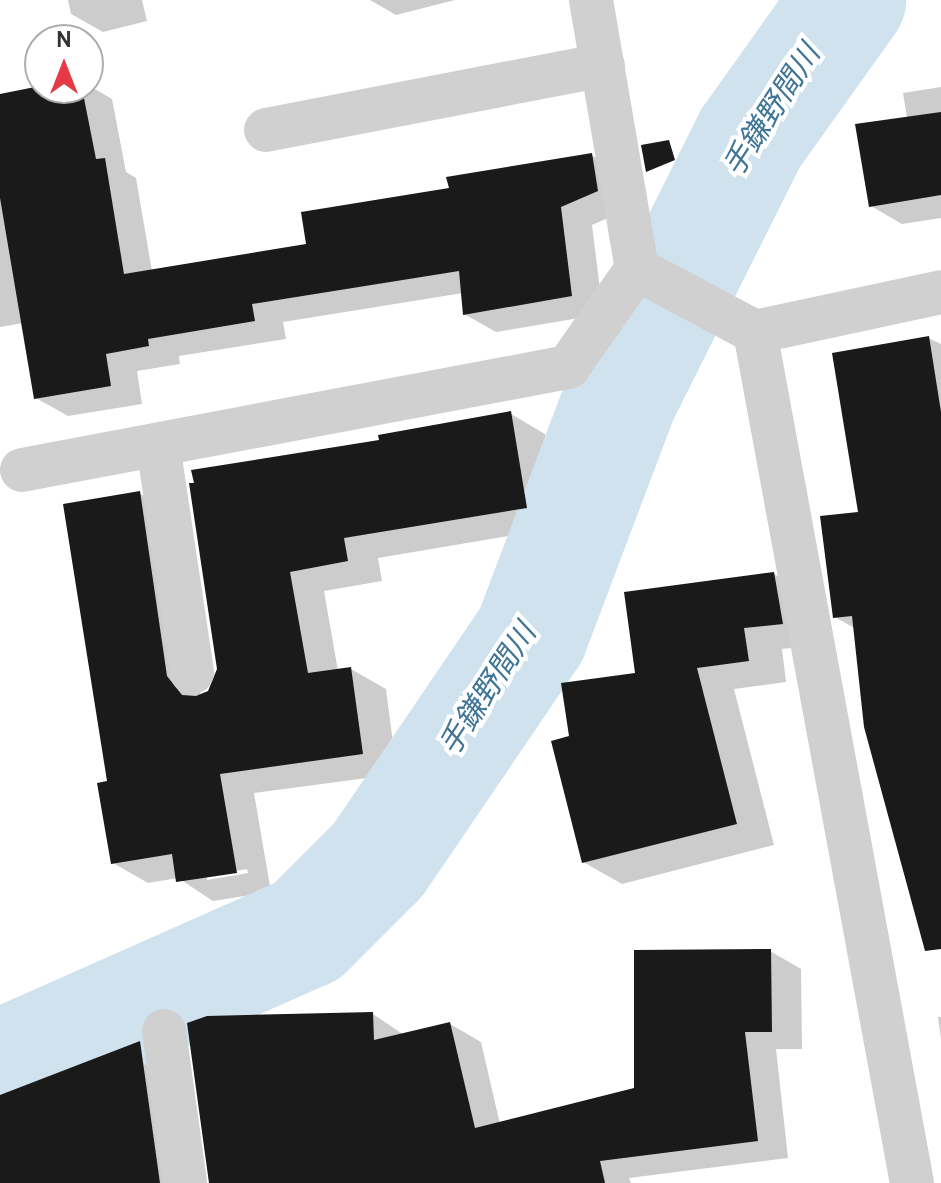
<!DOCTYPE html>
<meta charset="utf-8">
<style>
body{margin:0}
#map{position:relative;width:941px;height:1183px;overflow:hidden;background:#fff;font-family:Overpass,"Noto Sans JP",sans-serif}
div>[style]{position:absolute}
.shadow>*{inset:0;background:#0003}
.river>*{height:114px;margin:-57px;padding:0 57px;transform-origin:57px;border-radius:57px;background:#cfe2ee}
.building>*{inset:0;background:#1a1a1a}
.minor>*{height:44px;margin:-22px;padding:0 22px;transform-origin:22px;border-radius:22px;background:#d0d0d0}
span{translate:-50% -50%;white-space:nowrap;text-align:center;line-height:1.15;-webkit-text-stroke:8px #fff;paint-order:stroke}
.water-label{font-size:30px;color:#3f7597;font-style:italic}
.north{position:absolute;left:24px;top:24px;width:80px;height:80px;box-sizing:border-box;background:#fff;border:2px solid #adadad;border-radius:50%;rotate:0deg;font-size:22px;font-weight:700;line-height:32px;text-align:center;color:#333}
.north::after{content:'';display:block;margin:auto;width:28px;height:36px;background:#e63946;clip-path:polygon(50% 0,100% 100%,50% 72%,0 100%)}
</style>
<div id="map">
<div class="shadow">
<i style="clip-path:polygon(68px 0,142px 0,147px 21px,103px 32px,71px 14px)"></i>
<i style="clip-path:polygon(370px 0,455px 0,396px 15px)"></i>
<i style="clip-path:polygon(88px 85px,112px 99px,126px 172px,136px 178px,152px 271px,309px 246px,451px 190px,591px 155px,623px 173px,629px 209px,592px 225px,603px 314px,496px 332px,464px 314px,463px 293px,283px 322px,286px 339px,179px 356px,180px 364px,137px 371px,142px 404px,68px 416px,36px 398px,23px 323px,0 327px,0 96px)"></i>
<i style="clip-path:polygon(941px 87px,941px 218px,902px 224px,871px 206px,907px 118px,903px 93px)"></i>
<i style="clip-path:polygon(928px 338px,941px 344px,941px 893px,856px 629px,835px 617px,822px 518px,860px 514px)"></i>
<i style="clip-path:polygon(evenodd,511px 414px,545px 434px,561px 527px,378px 558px,382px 581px,324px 591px,338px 671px,351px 669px,386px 689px,397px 774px,254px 793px,271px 892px,213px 901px,178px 878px,148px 883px,113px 863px,109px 783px,139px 493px,174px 513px,201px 696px,210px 692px,219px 669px,381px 442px,511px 414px,247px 869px,248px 873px,207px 880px,207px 876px,247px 869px)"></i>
<i style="clip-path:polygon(774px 574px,812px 597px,821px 645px,782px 649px,786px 682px,734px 689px,774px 845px,622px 884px,583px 862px,571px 738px)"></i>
<i style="clip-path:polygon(770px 951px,801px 969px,802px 1049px,776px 1049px,788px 1158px,629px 1178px,631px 1183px,211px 1183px,373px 1014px,404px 1035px,450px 1024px,481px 1042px,500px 1124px,636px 1090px)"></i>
<i style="clip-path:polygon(938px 1017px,941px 1017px,941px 1039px)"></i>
<i style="clip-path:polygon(140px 1044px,171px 1061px,188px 1183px,0 1183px,0 1100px)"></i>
</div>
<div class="river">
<i style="left:0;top:1067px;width:336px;rotate:-23.9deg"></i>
<i style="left:307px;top:931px;width:100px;rotate:-45deg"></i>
<i style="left:378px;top:860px;width:272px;rotate:-55.8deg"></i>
<i style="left:531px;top:635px;width:252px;rotate:-69.3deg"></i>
<i style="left:620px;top:399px;width:291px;rotate:-63.4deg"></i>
<i style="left:750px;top:139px;width:171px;rotate:-54.5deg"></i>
</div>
<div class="building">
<i style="clip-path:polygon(40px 86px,82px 88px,96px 159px,105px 158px,124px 274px,306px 244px,301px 212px,449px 188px,446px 177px,592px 153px,598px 191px,561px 207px,572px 296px,463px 315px,459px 271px,252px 304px,255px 321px,148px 339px,149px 346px,106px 354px,111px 386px,34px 399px,0 198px,0 94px)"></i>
<i style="clip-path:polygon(941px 112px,941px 195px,869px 207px,855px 124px)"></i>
<i style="clip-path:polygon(669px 140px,675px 160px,646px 172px,641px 145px)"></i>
<i style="clip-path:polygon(929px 336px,941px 412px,941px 949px,925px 951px,864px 727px,852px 616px,833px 618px,820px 516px,858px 512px,832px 353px)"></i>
<i style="clip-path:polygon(511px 411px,527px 508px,344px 538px,348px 561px,290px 572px,308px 673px,351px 667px,363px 754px,220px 774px,237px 873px,176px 882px,172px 854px,111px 864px,97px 783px,107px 781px,63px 504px,140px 491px,167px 676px,182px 695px,196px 696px,208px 691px,217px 669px,189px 483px,194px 483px,191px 470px,379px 440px,378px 435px)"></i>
<i style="clip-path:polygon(774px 572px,783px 624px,744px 628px,749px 661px,697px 668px,737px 824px,582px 863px,551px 741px,569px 736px,561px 683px,635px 673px,624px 592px)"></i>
<i style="clip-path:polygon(771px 949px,772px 1032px,745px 1032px,758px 1141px,600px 1161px,605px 1183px,209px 1183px,187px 1023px,207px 1016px,373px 1012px,374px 1040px,450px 1022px,475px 1128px,634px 1088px,634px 950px)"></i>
<i style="clip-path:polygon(140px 1041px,160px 1183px,0 1183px,0 1095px)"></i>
</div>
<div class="minor">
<i style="left:591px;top:0;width:273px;rotate:80.3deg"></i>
<i style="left:637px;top:269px;width:134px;rotate:28.1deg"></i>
<i style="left:266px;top:130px;width:343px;rotate:-10.9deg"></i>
<i style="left:158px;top:445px;width:230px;rotate:81.5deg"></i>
<i style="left:22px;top:470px;width:556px;rotate:-10.68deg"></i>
<i style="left:568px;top:367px;width:120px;rotate:-54.9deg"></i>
<i style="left:164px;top:1031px;width:153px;rotate:82.1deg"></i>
<i style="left:912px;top:1183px;width:865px;rotate:-100.45deg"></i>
<i style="left:755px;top:332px;width:190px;rotate:-12.1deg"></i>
</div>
<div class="water-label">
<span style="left:774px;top:112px;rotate:-57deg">手鎌野間川</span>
<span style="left:490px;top:691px;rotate:-57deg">手鎌野間川</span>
</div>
<div class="north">N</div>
</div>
